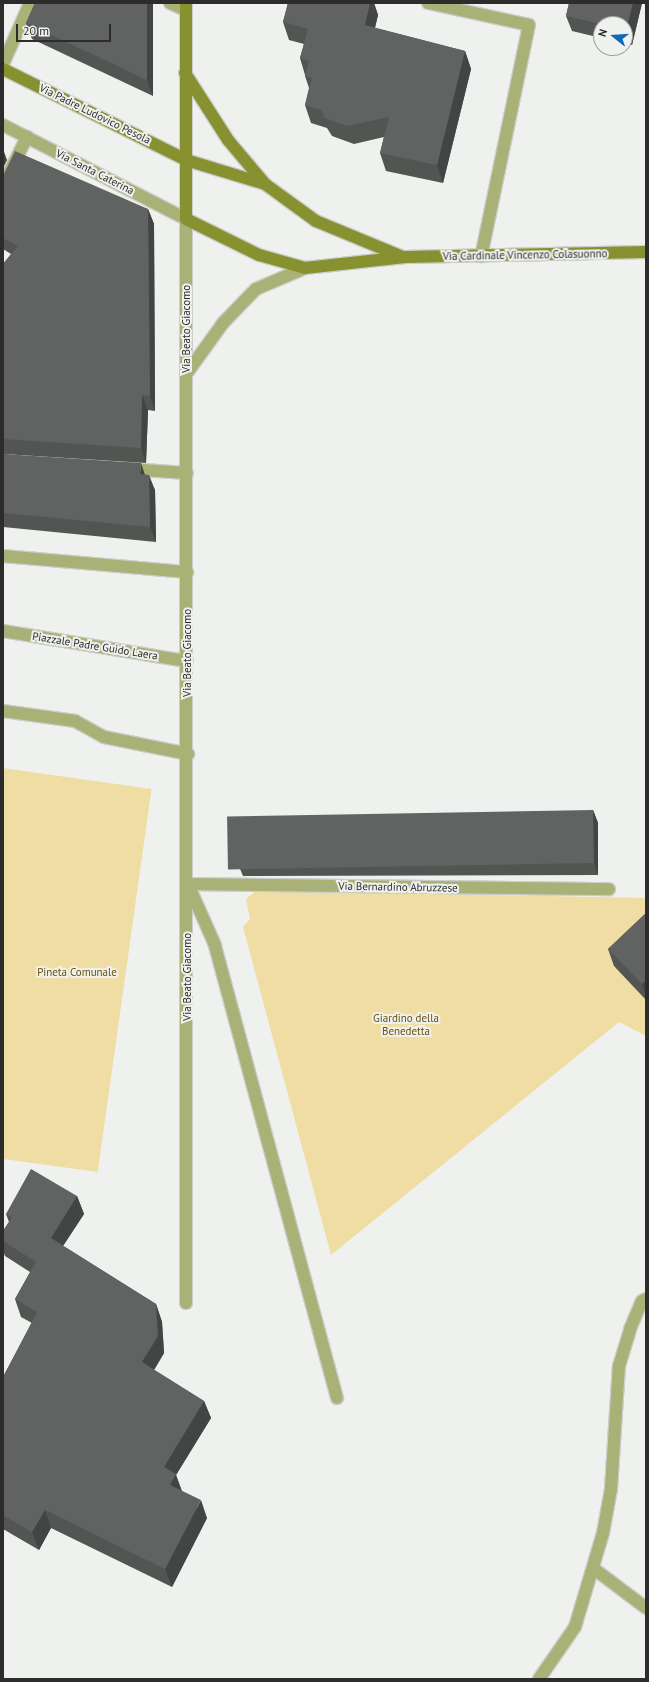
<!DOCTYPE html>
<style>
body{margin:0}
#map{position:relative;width:649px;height:1682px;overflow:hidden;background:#eff1ee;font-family:"PT Sans",sans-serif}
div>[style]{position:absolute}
.green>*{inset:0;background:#f0dda4;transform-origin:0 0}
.roads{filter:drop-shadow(1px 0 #cccecb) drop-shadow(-1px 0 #cccecb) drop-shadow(0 1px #cccecb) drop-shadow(0 -1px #cccecb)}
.lane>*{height:12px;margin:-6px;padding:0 6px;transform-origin:6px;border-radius:6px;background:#a9b177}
.street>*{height:12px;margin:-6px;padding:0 6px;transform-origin:6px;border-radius:6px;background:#a9b177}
.secondary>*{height:12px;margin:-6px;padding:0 6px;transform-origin:6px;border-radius:6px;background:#889130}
.wall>*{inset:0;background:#535553}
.shaded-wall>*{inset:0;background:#434544}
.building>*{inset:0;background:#606361;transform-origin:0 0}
span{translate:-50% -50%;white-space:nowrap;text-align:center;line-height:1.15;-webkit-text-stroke:4px #eff1ee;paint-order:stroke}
.street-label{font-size:11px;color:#2b2c2b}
.park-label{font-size:11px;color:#665208}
.frame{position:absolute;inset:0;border:4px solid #2b2c2b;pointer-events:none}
.north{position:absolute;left:593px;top:16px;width:40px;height:40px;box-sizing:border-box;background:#eff1ee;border:1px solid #a1a2a0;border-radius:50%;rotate:287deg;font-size:11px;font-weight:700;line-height:16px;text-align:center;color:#2b2c2b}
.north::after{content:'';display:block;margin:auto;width:14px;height:18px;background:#116ab7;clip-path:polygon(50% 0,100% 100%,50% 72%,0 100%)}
.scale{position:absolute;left:16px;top:24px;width:95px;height:18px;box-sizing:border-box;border:2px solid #2b2c2b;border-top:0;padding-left:5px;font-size:12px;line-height:14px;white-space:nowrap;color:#2b2c2b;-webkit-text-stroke:3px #eff1ee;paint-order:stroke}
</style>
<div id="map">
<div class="green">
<i style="left:3px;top:768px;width:150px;height:387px;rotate:8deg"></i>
<i style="clip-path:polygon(257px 890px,646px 898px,646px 1036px,619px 1022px,331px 1255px,243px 927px,250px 919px,246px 899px)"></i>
</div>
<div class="roads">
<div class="lane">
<i style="left:428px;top:3px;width:103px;rotate:12.3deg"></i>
<i style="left:529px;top:25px;width:236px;rotate:101.7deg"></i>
<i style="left:3px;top:556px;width:185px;rotate:5deg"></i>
<i style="left:3px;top:631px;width:186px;rotate:9.3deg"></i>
<i style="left:3px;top:711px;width:73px;rotate:7.9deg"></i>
<i style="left:75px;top:721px;width:33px;rotate:29deg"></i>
<i style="left:104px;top:737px;width:86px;rotate:11.4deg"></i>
<i style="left:630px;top:1329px;width:30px;rotate:-67deg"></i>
<i style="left:642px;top:1301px;width:4px;rotate:-27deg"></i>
<i style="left:593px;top:1568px;width:66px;rotate:37deg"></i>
</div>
<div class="street">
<i style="left:170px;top:3px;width:17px;rotate:24deg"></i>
<i style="left:3px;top:64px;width:67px;rotate:-66.1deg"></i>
<i style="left:3px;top:125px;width:206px;rotate:27.2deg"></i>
<i style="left:186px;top:219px;width:1084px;rotate:90deg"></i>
<i style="left:3px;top:185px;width:54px;rotate:-63.4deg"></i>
<i style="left:187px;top:373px;width:62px;rotate:-54.2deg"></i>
<i style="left:223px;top:323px;width:47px;rotate:-45.9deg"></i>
<i style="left:256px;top:289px;width:53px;rotate:-23.2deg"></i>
<i style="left:128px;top:469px;width:59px;rotate:3.9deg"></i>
<i style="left:337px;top:1398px;width:469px;rotate:-105.1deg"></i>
<i style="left:215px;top:945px;width:67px;rotate:-113.9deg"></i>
<i style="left:188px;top:884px;width:421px;rotate:0.7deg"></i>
<i style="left:539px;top:1679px;width:63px;rotate:-55.3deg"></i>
<i style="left:575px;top:1627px;width:98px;rotate:-73.4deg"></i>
<i style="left:603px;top:1533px;width:45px;rotate:-79.7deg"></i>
<i style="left:611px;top:1489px;width:123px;rotate:-86.3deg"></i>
<i style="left:619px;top:1366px;width:39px;rotate:-73deg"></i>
</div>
<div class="secondary">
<i style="left:186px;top:3px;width:216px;rotate:90deg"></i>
<i style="left:186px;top:219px;width:81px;rotate:26.3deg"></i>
<i style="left:259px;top:255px;width:48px;rotate:15.8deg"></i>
<i style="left:305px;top:268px;width:101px;rotate:-6.3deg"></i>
<i style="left:405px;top:257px;width:241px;rotate:-1.2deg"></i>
<i style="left:3px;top:69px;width:204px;rotate:26.4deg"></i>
<i style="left:186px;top:160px;width:83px;rotate:16.9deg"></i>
<i style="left:185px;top:73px;width:80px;rotate:57.3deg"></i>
<i style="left:228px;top:140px;width:57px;rotate:49.9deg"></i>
<i style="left:265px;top:184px;width:63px;rotate:36deg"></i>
<i style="left:316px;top:221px;width:94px;rotate:22.5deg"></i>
</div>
</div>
<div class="wall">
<i style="clip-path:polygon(35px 3px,153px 3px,153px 96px,32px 39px,26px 23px)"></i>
<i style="clip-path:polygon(288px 3px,374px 3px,378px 15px,375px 28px,465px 51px,471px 69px,443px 183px,386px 171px,380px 153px,384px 137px,354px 144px,332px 136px,327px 128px,311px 123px,305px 105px,309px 88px,305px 76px,305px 75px,300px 58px,304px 44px,289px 40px,283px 22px)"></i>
<i style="clip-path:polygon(569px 3px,642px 3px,632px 45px,625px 43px,625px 24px,601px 24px,601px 38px,572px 31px,566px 16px)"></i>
<i style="clip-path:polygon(3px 174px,148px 209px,154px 224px,155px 411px,148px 410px,146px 463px,3px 454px,3px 264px,11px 254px,3px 249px)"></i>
<i style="clip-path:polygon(3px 454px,145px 475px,155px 490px,156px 542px,3px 527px)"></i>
<i style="clip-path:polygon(593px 810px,598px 823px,598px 875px,243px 876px,238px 864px)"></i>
<i style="clip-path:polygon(646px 913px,646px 1000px,614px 966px,608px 949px)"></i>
<i style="clip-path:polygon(77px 1196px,84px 1214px,63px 1246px,156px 1304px,162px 1322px,164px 1353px,154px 1370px,204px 1401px,211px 1418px,176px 1475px,182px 1491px,207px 1518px,172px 1587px,51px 1528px,39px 1550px,3px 1529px,3px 1377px,32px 1323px,21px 1317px,15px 1299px,30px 1272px,5px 1256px,3px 1251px,3px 1231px,9px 1222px,6px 1214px)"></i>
</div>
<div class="shaded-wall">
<i style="clip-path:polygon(147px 3px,153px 3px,153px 96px,147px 80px)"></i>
<i style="clip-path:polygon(370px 3px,374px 3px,378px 15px,371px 43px,365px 25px)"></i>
<i style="clip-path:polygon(633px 3px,642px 3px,632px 45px,626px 30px)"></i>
<i style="clip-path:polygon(465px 51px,471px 69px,443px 183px,437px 165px)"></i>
<i style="clip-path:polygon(3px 149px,7px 160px,3px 168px)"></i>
<i style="clip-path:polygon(148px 209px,154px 224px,155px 411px,150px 396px)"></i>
<i style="clip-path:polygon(142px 395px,148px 410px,146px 463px,141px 448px)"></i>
<i style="clip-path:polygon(141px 463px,146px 478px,140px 474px)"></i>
<i style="clip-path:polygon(149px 475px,155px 490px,156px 542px,150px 527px)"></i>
<i style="clip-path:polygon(593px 810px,598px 823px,598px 875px,594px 863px)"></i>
<i style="clip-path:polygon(646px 981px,646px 995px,642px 984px)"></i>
<i style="clip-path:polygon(77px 1196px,84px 1214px,57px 1255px,51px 1238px)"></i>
<i style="clip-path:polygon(156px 1304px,162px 1322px,164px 1353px,148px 1380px,142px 1362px)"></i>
<i style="clip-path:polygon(204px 1401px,211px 1418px,176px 1475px,182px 1492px,176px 1502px,164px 1467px)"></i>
<i style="clip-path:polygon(201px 1500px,207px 1518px,172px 1587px,165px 1569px)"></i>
<i style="clip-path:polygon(45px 1510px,51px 1528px,39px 1550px,32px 1532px)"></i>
</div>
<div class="building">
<i style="clip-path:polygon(35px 3px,147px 3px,147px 80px,26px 23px)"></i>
<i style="clip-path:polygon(288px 3px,370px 3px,365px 25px,465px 51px,437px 165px,380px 153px,389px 117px,347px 126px,325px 118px,321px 110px,305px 105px,312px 78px,305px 76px,309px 61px,300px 58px,308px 29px,283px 22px)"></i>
<i style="clip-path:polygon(569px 3px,633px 3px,626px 30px,625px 30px,625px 24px,601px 24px,566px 16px)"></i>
<i style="clip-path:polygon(15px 151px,148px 209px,150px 396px,142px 395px,141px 448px,3px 439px,3px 264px,18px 246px,3px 238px,3px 174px,4px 174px)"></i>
<i style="clip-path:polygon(3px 454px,141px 463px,140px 474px,149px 475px,150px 527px,3px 513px)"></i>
<i style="left:593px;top:810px;width:53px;height:366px;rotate:89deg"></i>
<i style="clip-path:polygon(646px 913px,646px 981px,642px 984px,608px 949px)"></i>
<i style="clip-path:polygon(31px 1169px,77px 1196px,51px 1238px,156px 1304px,158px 1336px,142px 1362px,204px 1401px,164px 1467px,176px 1474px,170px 1485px,201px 1500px,165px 1569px,45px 1510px,32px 1532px,3px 1515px,3px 1377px,37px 1312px,15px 1299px,36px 1262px,3px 1241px,3px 1231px,12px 1217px,6px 1214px)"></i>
</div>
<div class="street-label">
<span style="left:95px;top:114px;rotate:26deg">Via Padre Ludovico Pesola</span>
<span style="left:95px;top:172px;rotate:27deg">Via Santa Caterina</span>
<span style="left:525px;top:255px;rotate:-1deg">Via Cardinale Vincenzo Colasuonno</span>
<span style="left:186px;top:329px;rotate:-90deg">Via Beato Giacomo</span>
<span style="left:95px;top:646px;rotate:9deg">Piazzale Padre Guido Laera</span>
<span style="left:187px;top:653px;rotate:-90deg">Via Beato Giacomo</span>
<span style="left:398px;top:887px;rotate:1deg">Via Bernardino Abruzzese</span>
<span style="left:187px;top:977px;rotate:-90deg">Via Beato Giacomo</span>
</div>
<div class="park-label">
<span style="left:77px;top:972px">Pineta Comunale</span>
<span style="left:406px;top:1025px">Giardino della<br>Benedetta</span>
</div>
<div class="frame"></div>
<div class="north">N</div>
<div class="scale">20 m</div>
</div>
